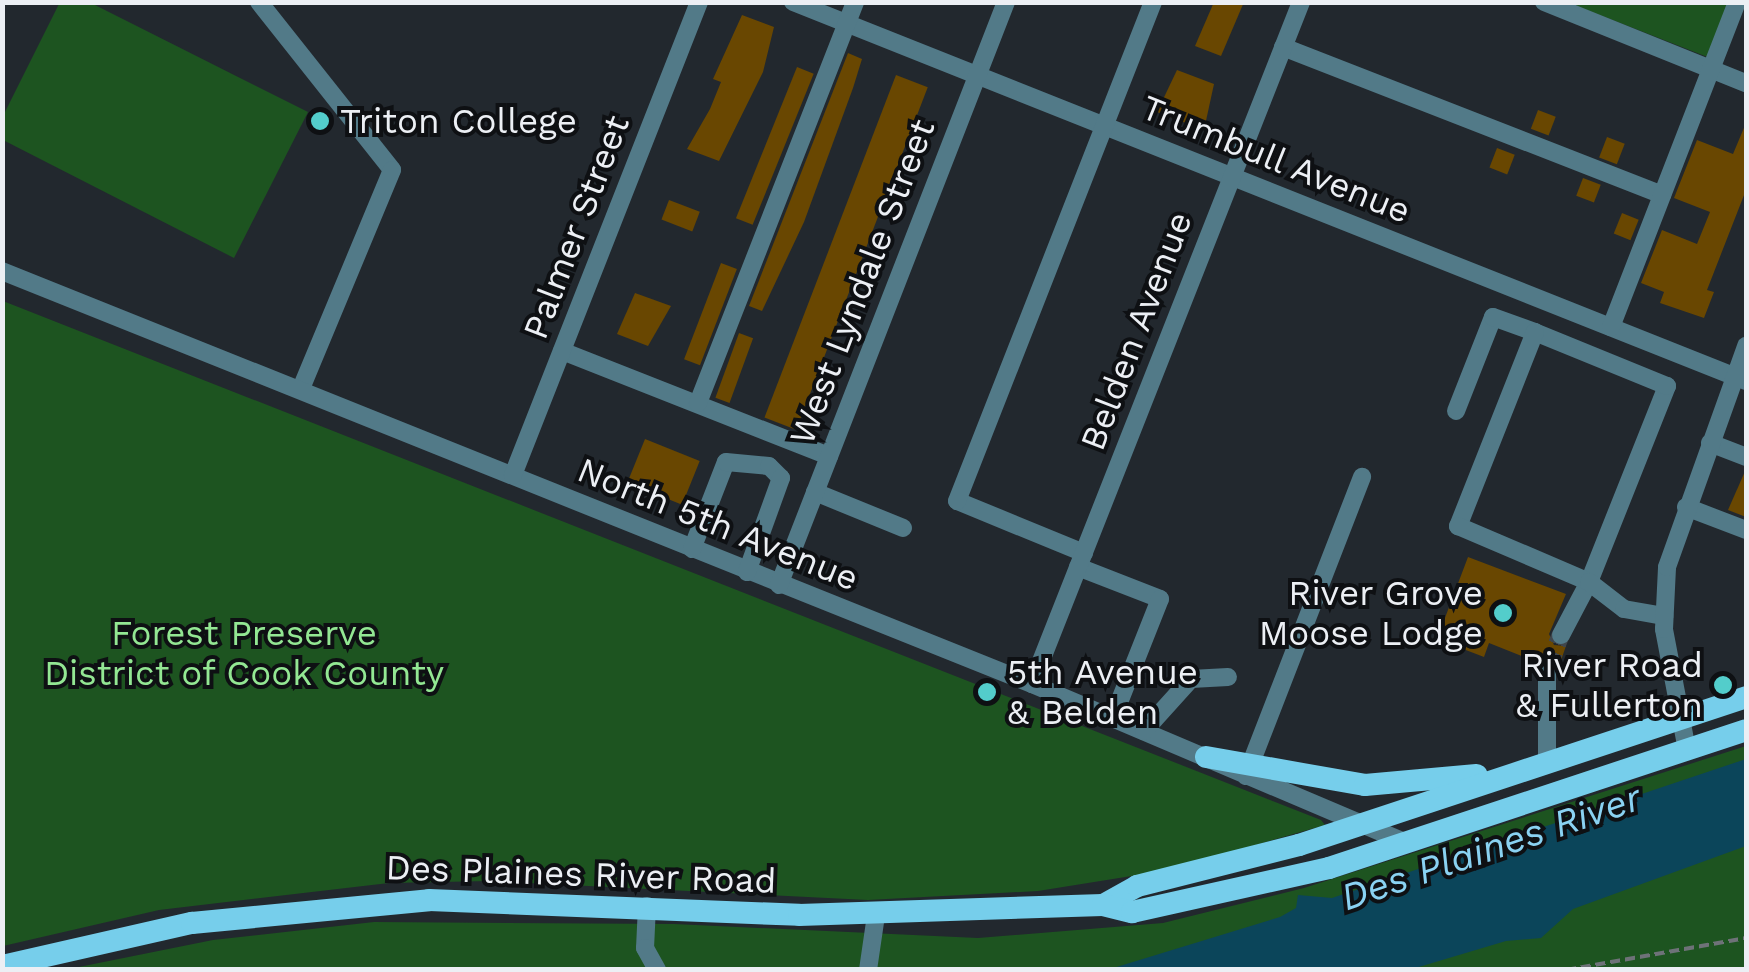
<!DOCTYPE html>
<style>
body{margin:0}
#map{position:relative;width:1749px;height:972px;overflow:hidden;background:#22282e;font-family:"Work Sans",sans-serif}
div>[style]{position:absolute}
.green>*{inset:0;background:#1d5420}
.water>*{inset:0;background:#0b455a}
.building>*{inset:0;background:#694701;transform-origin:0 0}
.minor-tunnel>*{height:18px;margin-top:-9px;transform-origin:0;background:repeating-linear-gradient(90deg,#40464c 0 18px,transparent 0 27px)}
.path>*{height:4px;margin-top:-2px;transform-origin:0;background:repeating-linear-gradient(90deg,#6e7278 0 10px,transparent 0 15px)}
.minor>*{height:18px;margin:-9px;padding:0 9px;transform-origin:9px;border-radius:9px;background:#527a88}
.major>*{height:22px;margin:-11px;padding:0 11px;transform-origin:11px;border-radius:11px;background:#76ceeb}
.dots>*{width:28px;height:28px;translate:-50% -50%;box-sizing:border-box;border:5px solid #0e1013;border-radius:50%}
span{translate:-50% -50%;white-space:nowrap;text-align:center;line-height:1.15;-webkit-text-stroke:8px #0e1013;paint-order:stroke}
.poi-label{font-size:35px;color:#eceff4}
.left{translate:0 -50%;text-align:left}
.right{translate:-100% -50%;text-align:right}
.street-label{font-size:35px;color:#eceff4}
.park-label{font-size:35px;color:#93e793}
.water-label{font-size:38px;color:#8ad2f2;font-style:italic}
.frame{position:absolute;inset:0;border:5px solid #eceff4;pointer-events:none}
</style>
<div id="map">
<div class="green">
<i style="clip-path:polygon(60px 2px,91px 3px,308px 112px,234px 258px,3px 140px,3px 116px)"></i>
<i style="clip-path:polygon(1569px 3px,1732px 3px,1710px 58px)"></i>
<i style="clip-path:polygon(3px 301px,1321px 820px,1325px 825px,1169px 870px,1038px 891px,868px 900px,490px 881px,389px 883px,159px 910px,3px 946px)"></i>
<i style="clip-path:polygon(1746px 746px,1746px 969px,64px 970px,213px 940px,374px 922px,674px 924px,978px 938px,1163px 923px,1304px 888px)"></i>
</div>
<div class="water">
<i style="clip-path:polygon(1746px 759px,1746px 846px,1573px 909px,1541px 938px,1506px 941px,1412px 969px,1110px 969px,1280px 917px,1296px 908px,1298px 895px,1332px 898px)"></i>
</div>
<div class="building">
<i style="clip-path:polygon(1214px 2px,1244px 2px,1221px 56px,1195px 46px)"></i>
<i style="clip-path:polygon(742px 15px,774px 27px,763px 72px,719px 161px,687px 149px,710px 109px,721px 82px,713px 79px)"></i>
<i style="clip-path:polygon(848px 53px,862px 59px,853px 88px,804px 222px,762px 311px,749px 306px)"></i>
<i style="left:797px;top:67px;width:18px;height:163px;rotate:22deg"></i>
<i style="clip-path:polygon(1177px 70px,1214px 84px,1204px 130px,1157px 112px)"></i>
<i style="left:896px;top:75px;width:34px;height:367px;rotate:21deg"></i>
<i style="left:1538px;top:110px;width:19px;height:20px;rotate:21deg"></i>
<i style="clip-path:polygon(1746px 123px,1746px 190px,1707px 290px,1714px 292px,1704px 318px,1660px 303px,1664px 292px,1641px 283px,1662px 230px,1697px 244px,1710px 212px,1674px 198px,1697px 140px,1733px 154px)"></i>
<i style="left:1607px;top:137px;width:19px;height:22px;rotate:21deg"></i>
<i style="left:1497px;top:148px;width:19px;height:21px;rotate:21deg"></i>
<i style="left:1583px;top:178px;width:19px;height:19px;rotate:21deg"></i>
<i style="left:669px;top:200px;width:33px;height:21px;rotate:21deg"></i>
<i style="left:1622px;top:213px;width:18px;height:22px;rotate:22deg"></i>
<i style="left:721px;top:263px;width:17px;height:103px;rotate:21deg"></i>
<i style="clip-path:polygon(635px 293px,671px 306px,648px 346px,617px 334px)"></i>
<i style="left:739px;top:333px;width:15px;height:69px;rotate:20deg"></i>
<i style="left:645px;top:439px;width:59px;height:47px;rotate:22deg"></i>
<i style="clip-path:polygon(1746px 469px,1746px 517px,1728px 510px)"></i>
<i style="clip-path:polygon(1468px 557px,1566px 594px,1549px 634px,1554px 645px,1566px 646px,1559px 666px,1552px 658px,1537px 662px,1489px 643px,1484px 657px,1437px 639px)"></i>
</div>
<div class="minor-tunnel">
<i style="left:1547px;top:669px;width:37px;rotate:-68deg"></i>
</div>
<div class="path">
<i style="left:1566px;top:970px;width:183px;rotate:-10.1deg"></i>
</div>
<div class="minor">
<i style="left:259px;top:2px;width:214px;rotate:51.6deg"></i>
<i style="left:392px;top:170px;width:237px;rotate:112.6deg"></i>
<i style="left:793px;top:2px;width:1026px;rotate:21.69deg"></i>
<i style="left:1544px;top:2px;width:218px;rotate:21.9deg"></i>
<i style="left:1283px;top:47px;width:407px;rotate:21.3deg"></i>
<i style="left:2px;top:271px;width:1110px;rotate:21.85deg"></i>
<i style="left:1032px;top:684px;width:406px;rotate:23deg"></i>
<i style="left:1611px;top:327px;width:349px;rotate:-68.8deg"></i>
<i style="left:562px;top:351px;width:287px;rotate:21.5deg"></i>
<i style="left:698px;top:403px;width:431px;rotate:-68.6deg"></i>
<i style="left:1456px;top:411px;width:101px;rotate:-68.5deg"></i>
<i style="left:1493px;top:317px;width:45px;rotate:19.7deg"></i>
<i style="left:1710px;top:443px;width:39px;rotate:21deg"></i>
<i style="left:513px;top:475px;width:508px;rotate:-68.53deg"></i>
<i style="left:815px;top:492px;width:95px;rotate:22.2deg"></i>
<i style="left:1686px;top:507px;width:64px;rotate:21deg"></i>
<i style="left:692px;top:549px;width:93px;rotate:-68.7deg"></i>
<i style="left:726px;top:462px;width:43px;rotate:5.3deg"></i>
<i style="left:769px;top:466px;width:17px;rotate:45deg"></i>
<i style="left:781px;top:478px;width:100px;rotate:109.9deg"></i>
<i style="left:1084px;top:553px;width:137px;rotate:-157.7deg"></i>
<i style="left:957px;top:501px;width:536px;rotate:-68.56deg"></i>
<i style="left:1078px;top:567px;width:88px;rotate:21.3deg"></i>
<i style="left:1160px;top:599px;width:128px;rotate:111.6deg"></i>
<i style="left:779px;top:585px;width:626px;rotate:-68.73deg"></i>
<i style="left:1561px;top:635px;width:60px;rotate:-62.2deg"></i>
<i style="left:1589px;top:582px;width:211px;rotate:-68.3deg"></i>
<i style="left:1667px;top:386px;width:143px;rotate:-157.8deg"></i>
<i style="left:1535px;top:332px;width:209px;rotate:111.6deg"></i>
<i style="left:1458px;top:526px;width:142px;rotate:23.1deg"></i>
<i style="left:1589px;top:582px;width:44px;rotate:37.6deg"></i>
<i style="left:1624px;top:609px;width:41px;rotate:9.9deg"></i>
<i style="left:1032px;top:684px;width:733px;rotate:-68.47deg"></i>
<i style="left:1144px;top:731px;width:70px;rotate:-47.9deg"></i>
<i style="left:1191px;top:679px;width:37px;rotate:-3deg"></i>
<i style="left:1687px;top:750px;width:123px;rotate:-100.8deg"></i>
<i style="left:1664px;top:629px;width:62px;rotate:-87.2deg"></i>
<i style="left:1667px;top:567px;width:235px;rotate:-70.3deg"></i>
<i style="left:1547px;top:759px;width:90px;rotate:-90deg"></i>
<i style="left:1246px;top:776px;width:321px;rotate:-68.8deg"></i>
<i style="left:647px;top:906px;width:42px;rotate:92.7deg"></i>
<i style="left:645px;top:948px;width:25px;rotate:61deg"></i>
<i style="left:868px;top:970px;width:56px;rotate:-81.7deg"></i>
</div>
<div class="major">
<i style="left:1206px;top:757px;width:161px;rotate:10deg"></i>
<i style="left:1365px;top:785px;width:112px;rotate:-5.1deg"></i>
<i style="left:1103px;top:905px;width:39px;rotate:-29deg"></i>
<i style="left:1137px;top:886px;width:167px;rotate:-14.2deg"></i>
<i style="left:1299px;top:845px;width:471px;rotate:-18.3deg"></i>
<i style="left:2px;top:966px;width:195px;rotate:-12.8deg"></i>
<i style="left:192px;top:923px;width:238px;rotate:-5.5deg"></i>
<i style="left:429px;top:900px;width:370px;rotate:2.3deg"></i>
<i style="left:799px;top:915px;width:304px;rotate:-1.9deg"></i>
<i style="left:1103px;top:905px;width:30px;rotate:14deg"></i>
<i style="left:1132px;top:912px;width:202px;rotate:-12.6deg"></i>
<i style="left:1329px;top:868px;width:439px;rotate:-18.3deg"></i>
</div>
<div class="dots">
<i style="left:320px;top:121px;background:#53cdcb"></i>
<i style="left:1503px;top:613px;background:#53cdcb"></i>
<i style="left:1723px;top:685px;background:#53cdcb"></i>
<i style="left:987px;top:692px;background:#53cdcb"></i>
</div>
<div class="poi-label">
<span class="left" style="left:340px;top:121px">Triton College</span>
<span class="right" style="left:1483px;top:613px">River Grove<br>Moose Lodge</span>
<span class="right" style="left:1703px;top:685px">River Road<br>&amp; Fullerton</span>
<span class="left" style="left:1007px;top:692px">5th Avenue<br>&amp; Belden</span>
</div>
<div class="street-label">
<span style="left:1276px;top:159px;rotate:22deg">Trumbull Avenue</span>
<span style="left:576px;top:227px;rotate:-69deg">Palmer Street</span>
<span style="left:862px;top:282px;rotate:-69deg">West Lyndale Street</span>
<span style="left:1136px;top:331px;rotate:-69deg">Belden Avenue</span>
<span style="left:718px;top:524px;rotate:22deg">North 5th Avenue</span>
<span style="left:581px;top:874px;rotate:2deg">Des Plaines River Road</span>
</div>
<div class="park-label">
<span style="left:244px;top:653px">Forest Preserve<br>District of Cook County</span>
</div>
<div class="water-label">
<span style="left:1491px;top:848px;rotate:-19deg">Des Plaines River</span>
</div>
<div class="frame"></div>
</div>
